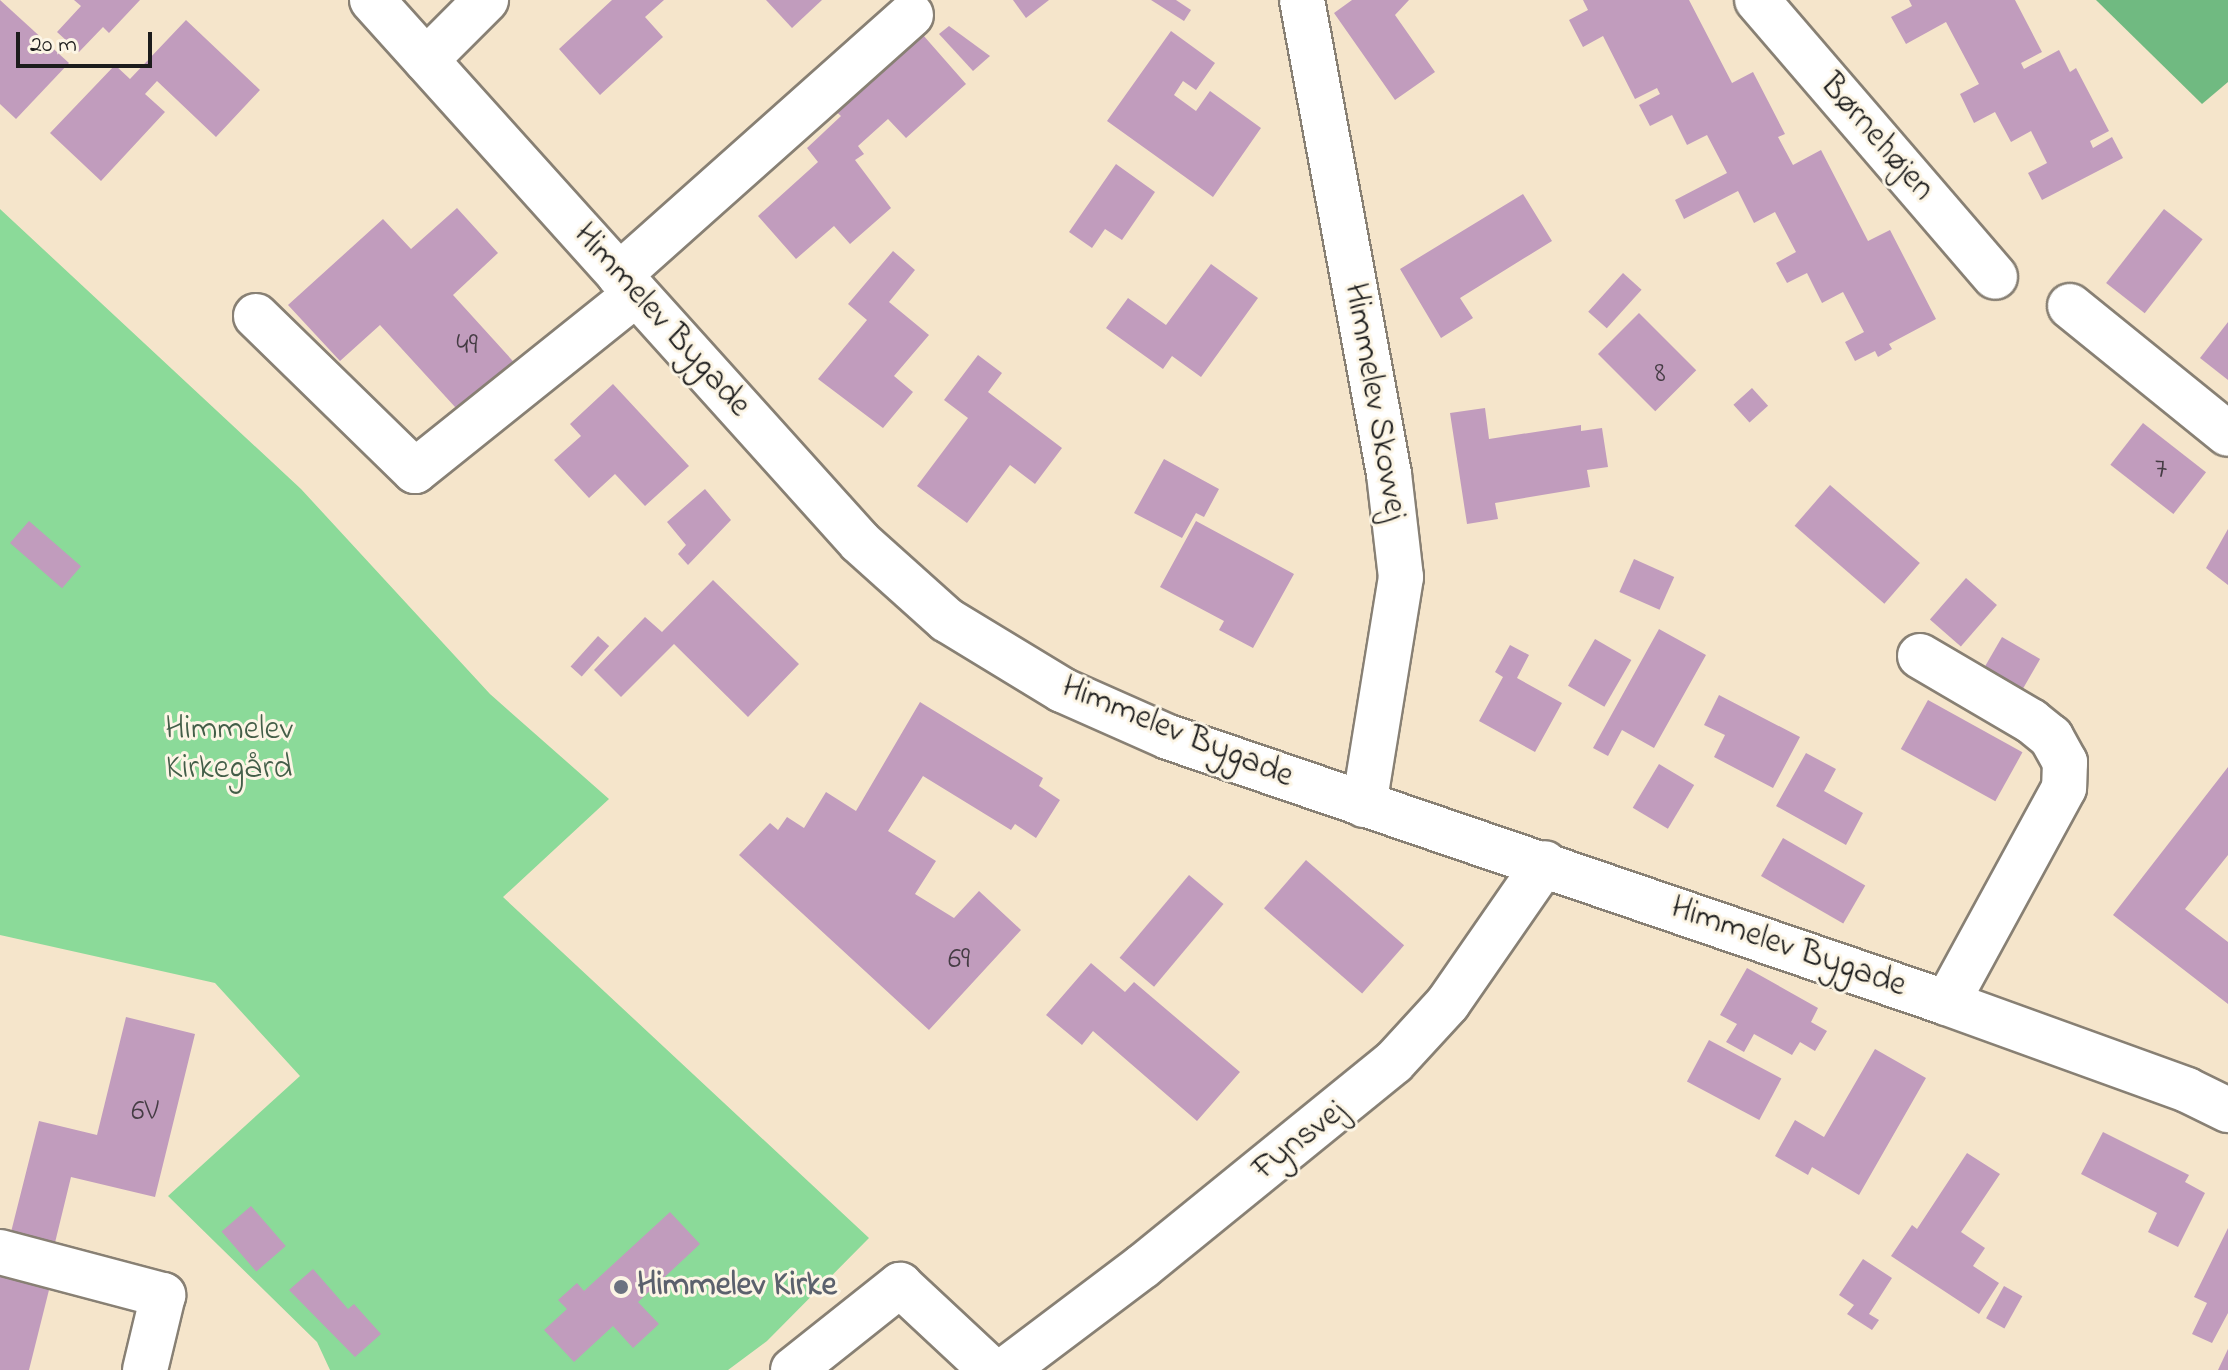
<!DOCTYPE html>
<meta charset="utf-8">
<style>
body{margin:0}
#map{position:relative;width:2228px;height:1370px;overflow:hidden;background:#f5e5cb;font-family:"Indie Flower",sans-serif}
div>[style]{position:absolute}
.green>*{inset:0;background:#8bda99}
.forest>*{inset:0;background:#70ba81}
.building>*{inset:0;background:#c19cbd;transform-origin:0 0}
.roads{filter:drop-shadow(2px 0 #888074) drop-shadow(-2px 0 #888074) drop-shadow(0 2px #888074) drop-shadow(0 -2px #888074)}
.minor>*{height:44px;margin:-22px;padding:0 22px;transform-origin:22px;border-radius:22px;background:#fff}
.dots>*{width:22px;height:22px;translate:-50% -50%;box-sizing:border-box;border:4px solid #fcf5e5;border-radius:50%}
span{translate:-50% -50%;white-space:nowrap;text-align:center;line-height:1.15;-webkit-text-stroke:6px #fcf5e5;paint-order:stroke}
.number-label{font-size:30px;color:#453c44}
.number-label span{-webkit-text-stroke-width:0}
.street-label{font-size:34px;color:#1c1c1c}
.park-label{font-size:34px;color:#435e48}
.worship-label{font-size:34px;color:#5b616d;font-weight:700}
.left{translate:0 -50%;text-align:left}
.scale{position:absolute;left:16px;top:32px;width:136px;height:36px;box-sizing:border-box;border:4px solid #1c1c1c;border-top:0;padding-left:10px;font-size:24px;line-height:28px;white-space:nowrap;color:#1c1c1c;-webkit-text-stroke:6px #fcf5e5;paint-order:stroke}
</style>
<div id="map">
<div class="green">
<i style="clip-path:polygon(0 209px,301px 489px,490px 694px,609px 799px,503px 897px,869px 1238px,767px 1341px,728px 1370px,330px 1370px,317px 1342px,168px 1196px,300px 1076px,215px 983px,0 935px)"></i>
</div>
<div class="forest">
<i style="clip-path:polygon(2096px 0,2228px 0,2228px 82px,2202px 104px)"></i>
</div>
<div class="building">
<i style="clip-path:polygon(0 0,69px 63px,16px 119px,0 104px)"></i>
<i style="clip-path:polygon(74px 0,140px 0,109px 33px,103px 27px,79px 52px,57px 32px,81px 6px)"></i>
<i style="clip-path:polygon(612px 0,664px 0,645px 17px,663px 37px,600px 95px,559px 49px)"></i>
<i style="clip-path:polygon(766px 0,822px 0,792px 28px)"></i>
<i style="clip-path:polygon(1013px 0,1049px 0,1026px 18px)"></i>
<i style="clip-path:polygon(1151px 0,1176px 0,1191px 10px,1184px 21px)"></i>
<i style="clip-path:polygon(1352px 0,1409px 0,1395px 15px,1435px 72px,1395px 100px,1334px 13px)"></i>
<i style="clip-path:polygon(1583px 0,1689px 0,1732px 83px,1753px 72px,1785px 134px,1778px 137px,1793px 165px,1821px 150px,1868px 241px,1890px 230px,1936px 319px,1889px 344px,1892px 349px,1878px 357px,1875px 351px,1855px 361px,1845px 342px,1864px 332px,1843px 292px,1822px 303px,1807px 273px,1787px 283px,1776px 263px,1796px 252px,1775px 212px,1754px 223px,1738px 191px,1684px 219px,1675px 200px,1727px 173px,1707px 135px,1687px 145px,1672px 115px,1650px 126px,1639px 105px,1660px 94px,1657px 88px,1635px 99px,1603px 36px,1583px 47px,1569px 20px,1588px 10px)"></i>
<i style="clip-path:polygon(1909px 0,2015px 0,2042px 52px,2021px 63px,2024px 69px,2059px 50px,2070px 72px,2076px 68px,2109px 131px,2090px 141px,2093px 148px,2112px 137px,2123px 158px,2042px 200px,2028px 173px,2047px 163px,2031px 131px,2011px 142px,1995px 112px,1974px 123px,1960px 94px,1979px 84px,1946px 22px,1906px 44px,1891px 17px,1912px 6px)"></i>
<i style="clip-path:polygon(186px 20px,260px 90px,216px 137px,157px 81px,145px 94px,165px 112px,101px 181px,50px 133px,115px 65px,130px 79px)"></i>
<i style="clip-path:polygon(949px 26px,990px 56px,973px 71px,939px 34px)"></i>
<i style="clip-path:polygon(1171px 31px,1215px 63px,1196px 90px,1183px 81px,1174px 95px,1196px 111px,1210px 91px,1261px 128px,1213px 197px,1107px 121px)"></i>
<i style="clip-path:polygon(923px 35px,966px 84px,906px 138px,888px 119px,858px 146px,864px 154px,855px 160px,891px 208px,850px 244px,834px 226px,796px 259px,758px 216px,818px 162px,807px 148px,841px 116px,822px 99px,849px 75px,861px 89px)"></i>
<i style="clip-path:polygon(1116px 164px,1155px 192px,1122px 240px,1105px 229px,1092px 248px,1069px 232px)"></i>
<i style="clip-path:polygon(1523px 194px,1552px 241px,1460px 298px,1473px 318px,1441px 338px,1400px 269px)"></i>
<i style="clip-path:polygon(457px 208px,498px 253px,453px 295px,521px 370px,466px 419px,380px 325px,340px 361px,288px 305px,383px 219px,411px 249px)"></i>
<i style="left:2164px;top:209px;width:49px;height:94px;rotate:38deg"></i>
<i style="clip-path:polygon(893px 251px,915px 270px,889px 302px,929px 335px,894px 376px,913px 392px,883px 428px,818px 379px,867px 320px,848px 304px)"></i>
<i style="clip-path:polygon(1211px 264px,1258px 298px,1201px 377px,1172px 356px,1163px 369px,1106px 328px,1128px 298px,1166px 325px)"></i>
<i style="left:1623px;top:273px;width:25px;height:52px;rotate:42deg"></i>
<i style="left:1639px;top:313px;width:81px;height:58px;rotate:45deg"></i>
<i style="clip-path:polygon(2228px 322px,2228px 380px,2200px 358px)"></i>
<i style="clip-path:polygon(978px 355px,1002px 373px,988px 392px,1062px 448px,1035px 484px,1010px 465px,967px 523px,917px 486px,968px 418px,944px 400px)"></i>
<i style="clip-path:polygon(613px 384px,689px 466px,645px 506px,615px 474px,589px 498px,554px 460px,581px 436px,570px 424px)"></i>
<i style="left:1752px;top:388px;width:24px;height:25px;rotate:48deg"></i>
<i style="clip-path:polygon(1485px 408px,1489px 439px,1581px 425px,1581px 431px,1602px 428px,1608px 467px,1587px 470px,1590px 487px,1495px 503px,1498px 519px,1467px 524px,1450px 413px)"></i>
<i style="left:2143px;top:423px;width:80px;height:53px;rotate:38deg"></i>
<i style="clip-path:polygon(1164px 459px,1219px 489px,1204px 517px,1196px 513px,1182px 538px,1134px 513px)"></i>
<i style="left:1830px;top:485px;width:119px;height:54px;rotate:41deg"></i>
<i style="clip-path:polygon(705px 489px,731px 520px,688px 565px,678px 554px,686px 545px,667px 522px)"></i>
<i style="left:29px;top:521px;width:69px;height:29px;rotate:41deg"></i>
<i style="clip-path:polygon(1196px 521px,1294px 574px,1253px 648px,1219px 630px,1224px 621px,1160px 587px)"></i>
<i style="clip-path:polygon(2228px 529px,2228px 585px,2206px 568px)"></i>
<i style="left:1634px;top:559px;width:44px;height:36px;rotate:24deg"></i>
<i style="left:1966px;top:578px;width:41px;height:55px;rotate:41deg"></i>
<i style="clip-path:polygon(713px 580px,799px 664px,748px 717px,674px 644px,621px 697px,594px 670px,645px 617px,662px 632px)"></i>
<i style="clip-path:polygon(1659px 629px,1706px 655px,1654px 748px,1622px 730px,1608px 756px,1593px 748px)"></i>
<i style="left:598px;top:636px;width:15px;height:41px;rotate:42deg"></i>
<i style="left:2002px;top:637px;width:44px;height:50px;rotate:30deg"></i>
<i style="left:1595px;top:639px;width:42px;height:54px;rotate:30deg"></i>
<i style="clip-path:polygon(1510px 645px,1529px 655px,1517px 678px,1562px 703px,1535px 752px,1479px 721px,1503px 677px,1495px 672px)"></i>
<i style="clip-path:polygon(1719px 695px,1800px 737px,1773px 788px,1714px 757px,1725px 735px,1704px 725px)"></i>
<i style="left:1928px;top:700px;width:108px;height:56px;rotate:29deg"></i>
<i style="clip-path:polygon(920px 702px,1043px 778px,1039px 786px,1060px 800px,1036px 838px,1015px 824px,1011px 830px,923px 776px,888px 831px,936px 861px,915px 894px,954px 918px,979px 891px,1021px 930px,929px 1030px,739px 855px,770px 823px,778px 830px,787px 817px,804px 828px,826px 792px,856px 811px)"></i>
<i style="clip-path:polygon(1806px 753px,1836px 769px,1824px 791px,1863px 813px,1846px 845px,1776px 806px)"></i>
<i style="left:1659px;top:764px;width:41px;height:51px;rotate:31deg"></i>
<i style="clip-path:polygon(2228px 767px,2228px 855px,2185px 909px,2228px 942px,2228px 1004px,2113px 915px)"></i>
<i style="left:1783px;top:838px;width:95px;height:44px;rotate:30deg"></i>
<i style="left:1306px;top:860px;width:130px;height:64px;rotate:41deg"></i>
<i style="left:1189px;top:875px;width:45px;height:108px;rotate:40deg"></i>
<i style="clip-path:polygon(1091px 963px,1125px 992px,1134px 982px,1240px 1072px,1197px 1121px,1093px 1031px,1082px 1045px,1046px 1015px)"></i>
<i style="clip-path:polygon(1747px 968px,1818px 1008px,1811px 1022px,1827px 1031px,1815px 1051px,1800px 1042px,1792px 1055px,1754px 1034px,1744px 1052px,1726px 1042px,1737px 1024px,1720px 1015px)"></i>
<i style="clip-path:polygon(126px 1017px,195px 1034px,155px 1197px,71px 1177px,52px 1255px,8px 1244px,39px 1121px,97px 1135px)"></i>
<i style="left:1709px;top:1040px;width:82px;height:47px;rotate:28deg"></i>
<i style="clip-path:polygon(1875px 1049px,1926px 1078px,1859px 1195px,1812px 1167px,1808px 1175px,1775px 1156px,1795px 1120px,1824px 1137px)"></i>
<i style="clip-path:polygon(2103px 1132px,2189px 1175px,2185px 1182px,2205px 1193px,2178px 1247px,2148px 1232px,2157px 1213px,2081px 1174px)"></i>
<i style="clip-path:polygon(1967px 1153px,2000px 1174px,1961px 1232px,1985px 1248px,1973px 1266px,1999px 1283px,1979px 1314px,1891px 1256px,1912px 1225px,1917px 1229px)"></i>
<i style="left:251px;top:1206px;width:53px;height:39px;rotate:49deg"></i>
<i style="clip-path:polygon(670px 1212px,700px 1244px,638px 1302px,659px 1324px,633px 1348px,613px 1326px,574px 1362px,544px 1330px,567px 1309px,558px 1300px,577px 1283px,584px 1291px)"></i>
<i style="clip-path:polygon(2228px 1228px,2228px 1313px,2212px 1343px,2192px 1334px,2207px 1303px,2194px 1297px)"></i>
<i style="clip-path:polygon(1863px 1259px,1892px 1278px,1869px 1314px,1879px 1320px,1872px 1330px,1847px 1314px,1854px 1305px,1839px 1295px)"></i>
<i style="clip-path:polygon(313px 1269px,348px 1309px,354px 1304px,381px 1334px,355px 1357px,289px 1290px)"></i>
<i style="clip-path:polygon(0 1274px,50px 1286px,29px 1370px,0 1370px)"></i>
<i style="left:2004px;top:1286px;width:21px;height:37px;rotate:29deg"></i>
<i style="clip-path:polygon(2228px 1349px,2228px 1370px,2218px 1370px)"></i>
</div>
<div class="roads">
<div class="minor">
<i style="left:372px;top:0;width:729px;rotate:48deg"></i>
<i style="left:860px;top:542px;width:117px;rotate:41.9deg"></i>
<i style="left:947px;top:620px;width:135px;rotate:31.3deg"></i>
<i style="left:1062px;top:690px;width:116px;rotate:23.9deg"></i>
<i style="left:1168px;top:737px;width:823px;rotate:18.85deg"></i>
<i style="left:1947px;top:1003px;width:255px;rotate:19.9deg"></i>
<i style="left:2187px;top:1090px;width:46px;rotate:26deg"></i>
<i style="left:1302px;top:0;width:482px;rotate:79.6deg"></i>
<i style="left:1389px;top:474px;width:104px;rotate:83.4deg"></i>
<i style="left:1401px;top:577px;width:231px;rotate:99.2deg"></i>
<i style="left:1757px;top:0;width:365px;rotate:49.3deg"></i>
<i style="left:426px;top:60px;width:85px;rotate:-45deg"></i>
<i style="left:619px;top:275px;width:391px;rotate:-41.7deg"></i>
<i style="left:2070px;top:306px;width:203px;rotate:39deg"></i>
<i style="left:256px;top:316px;width:222px;rotate:44.3deg"></i>
<i style="left:415px;top:471px;width:283px;rotate:-38.7deg"></i>
<i style="left:1920px;top:656px;width:129px;rotate:30.4deg"></i>
<i style="left:2031px;top:721px;width:26px;rotate:39deg"></i>
<i style="left:2051px;top:737px;width:29px;rotate:61deg"></i>
<i style="left:2065px;top:762px;width:26px;rotate:92deg"></i>
<i style="left:2064px;top:788px;width:245px;rotate:118.6deg"></i>
<i style="left:0;top:1252px;width:169px;rotate:14.8deg"></i>
<i style="left:163px;top:1295px;width:77px;rotate:103.5deg"></i>
<i style="left:793px;top:1370px;width:137px;rotate:-38.5deg"></i>
<i style="left:900px;top:1285px;width:125px;rotate:43deg"></i>
<i style="left:1005px;top:1370px;width:173px;rotate:-37deg"></i>
<i style="left:1143px;top:1266px;width:323px;rotate:-39.1deg"></i>
<i style="left:1394px;top:1062px;width:80px;rotate:-47.5deg"></i>
<i style="left:1448px;top:1003px;width:170px;rotate:-55.3deg"></i>
</div>
</div>
<div class="dots">
<i style="left:621px;top:1287px;background:#6b7280"></i>
</div>
<div class="number-label">
<span style="left:467px;top:346px">49</span>
<span style="left:1660px;top:374px">8</span>
<span style="left:2161px;top:470px">7</span>
<span style="left:959px;top:960px">69</span>
<span style="left:145px;top:1112px">6V</span>
</div>
<div class="street-label">
<span style="left:1876px;top:138px;rotate:49deg">Børnehøjen</span>
<span style="left:661px;top:321px;rotate:48deg">Himmelev Bygade</span>
<span style="left:1374px;top:402px;rotate:80deg">Himmelev Skovvej</span>
<span style="left:1177px;top:733px;rotate:22deg">Himmelev Bygade</span>
<span style="left:1788px;top:948px;rotate:19deg">Himmelev Bygade</span>
<span style="left:1300px;top:1141px;rotate:-38deg">Fynsvej</span>
</div>
<div class="park-label">
<span style="left:229px;top:750px">Himmelev<br>Kirkegård</span>
</div>
<div class="worship-label">
<span class="left" style="left:637px;top:1287px">Himmelev Kirke</span>
</div>
<div class="scale">20 m</div>
</div>
